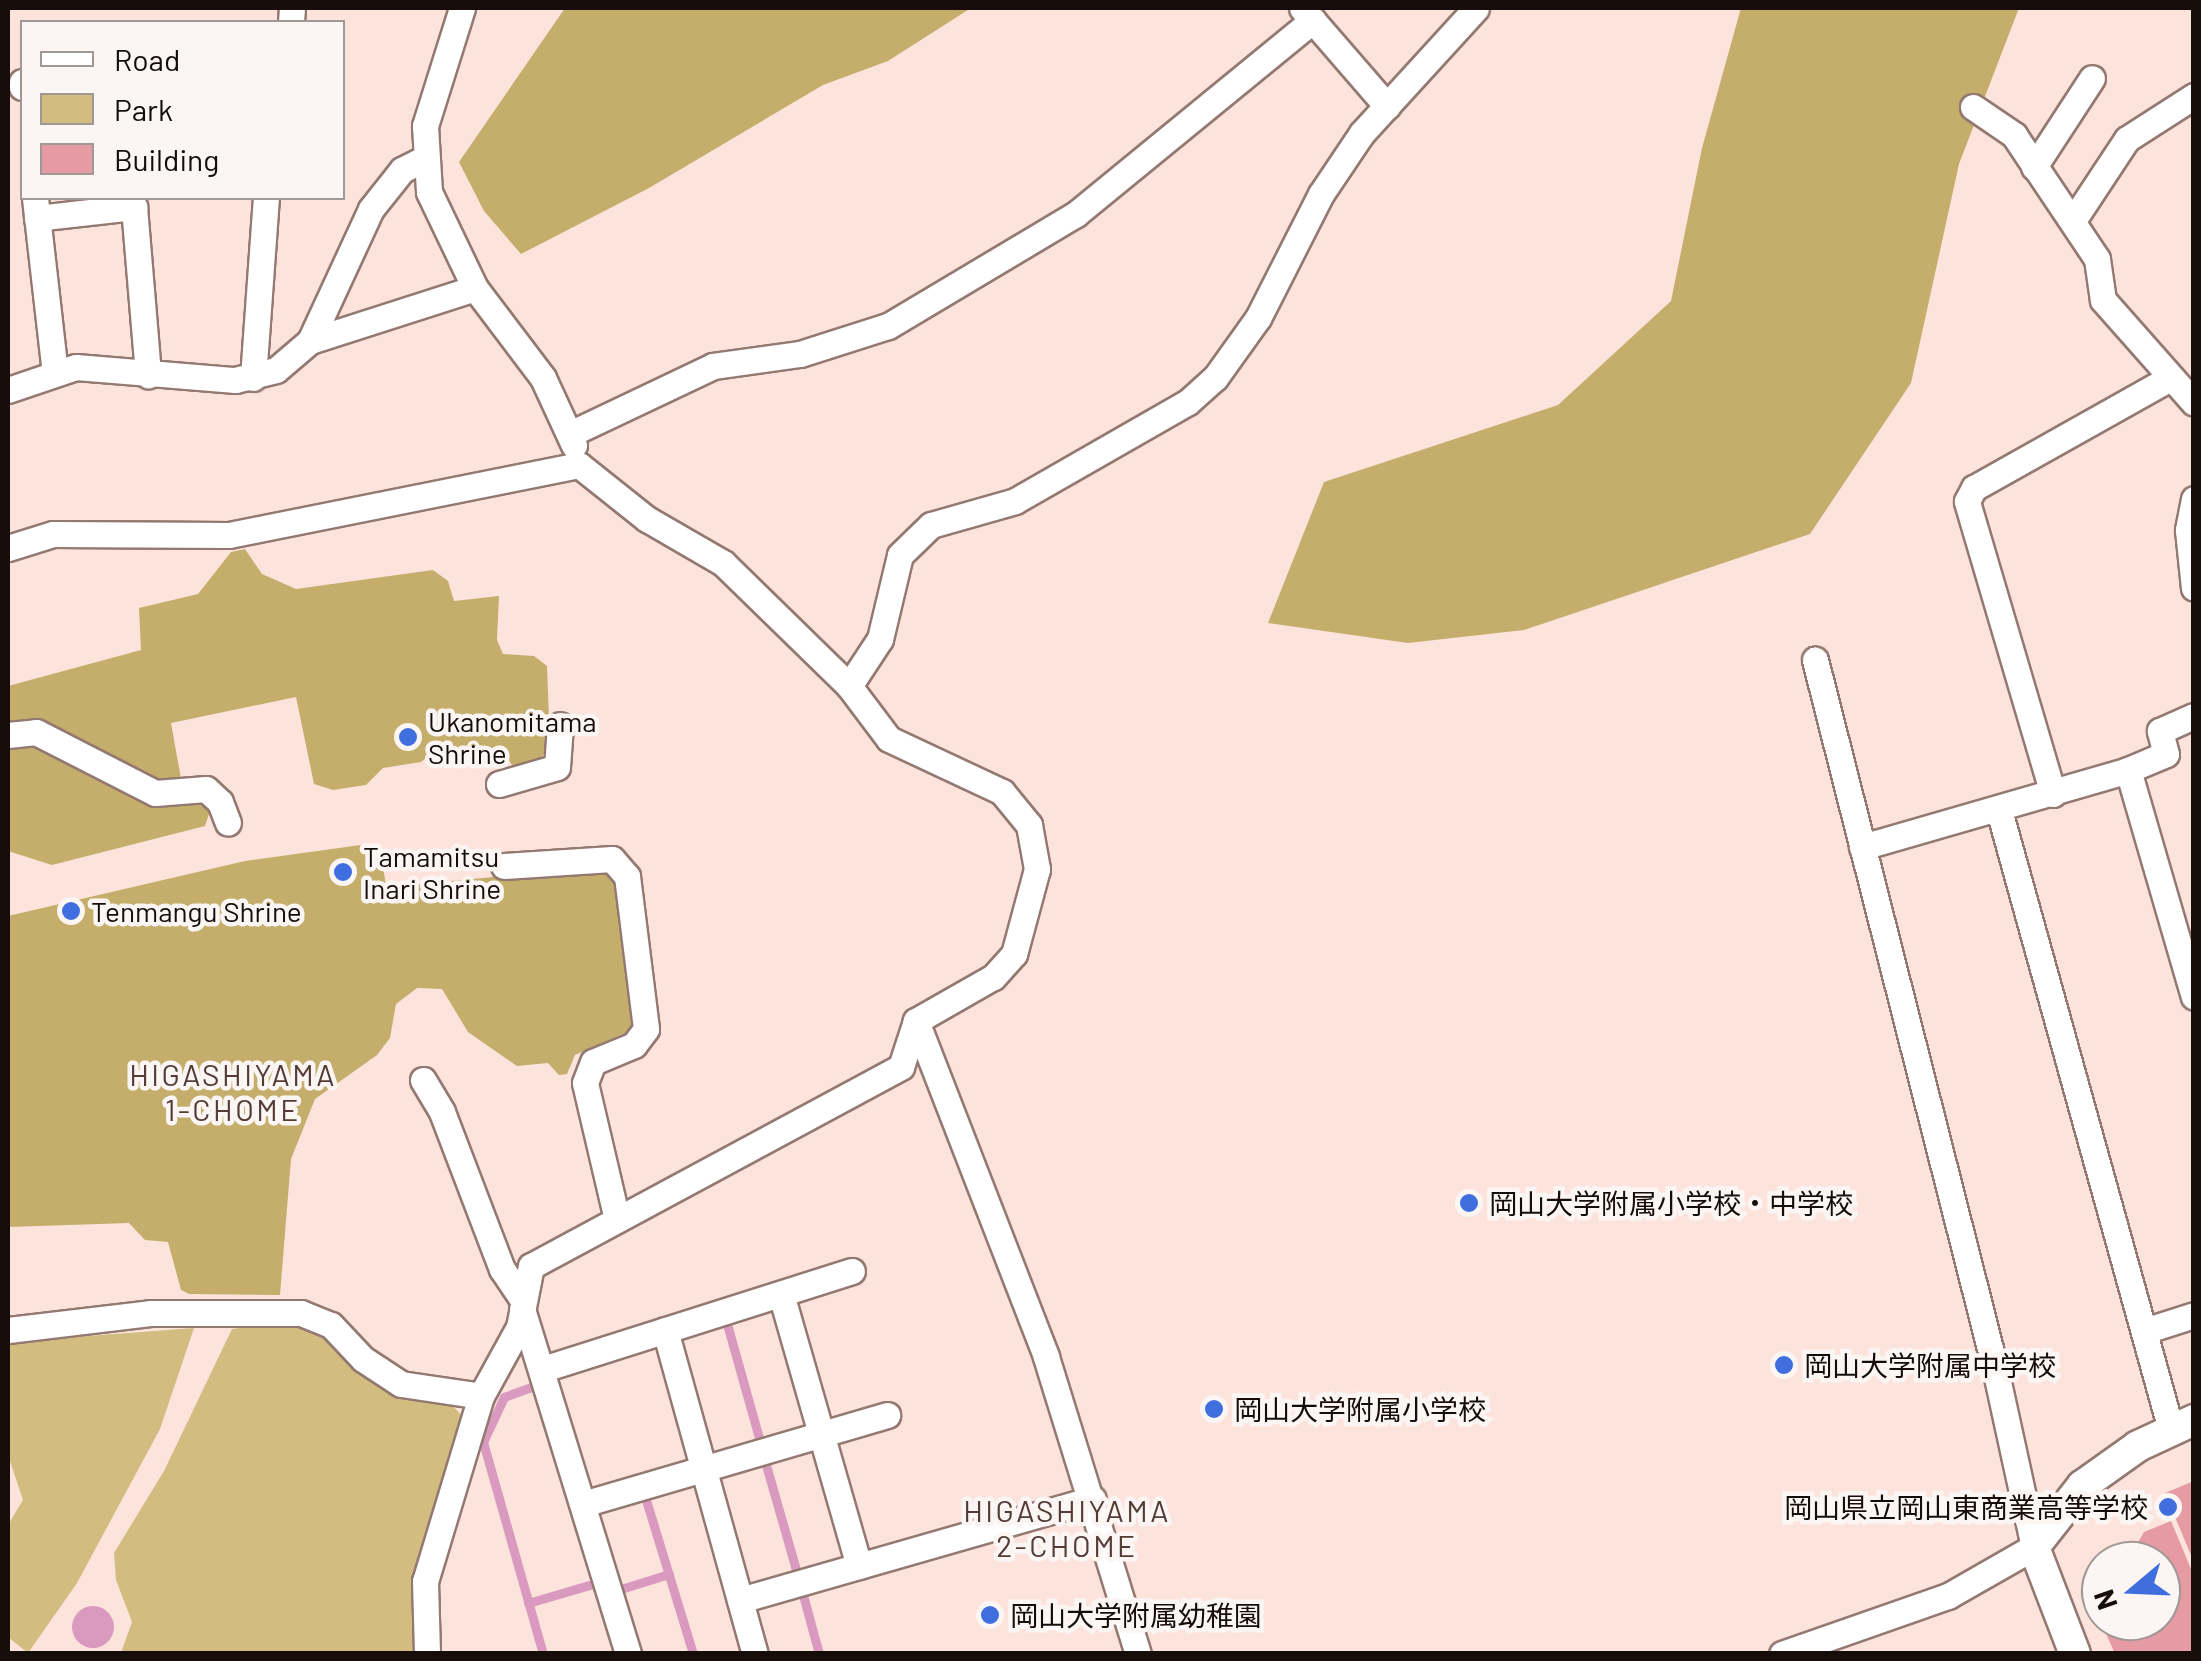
<!DOCTYPE html>
<meta charset="utf-8">
<style>
body{margin:0}
#map{position:relative;width:2201px;height:1661px;overflow:hidden;background:#fce4dc;font-family:Barlow,"Noto Sans JP",sans-serif}
div>[style]{position:absolute}
.green>*{inset:0;background:#d2bc80}
.forest>*{inset:0;background:#c5ae6b}
.water>*{inset:0;background:#da99be}
.round{border-radius:50%}
.stream>*{height:9px;margin:-4.5px;padding:0 4.5px;transform-origin:4.5px;border-radius:4.5px;background:#da99be}
.building>*{inset:0;background:#e59aa4}
.roads{filter:drop-shadow(2px 0 #937971) drop-shadow(-2px 0 #937971) drop-shadow(0 2px #937971) drop-shadow(0 -2px #937971)}
.minor>*{height:25px;margin:-12.5px;padding:0 12.5px;transform-origin:12.5px;border-radius:12.5px;background:#fff}
.tertiary>*{height:30px;margin:-15px;padding:0 15px;transform-origin:15px;border-radius:15px;background:#fff}
.dots>*{width:28px;height:28px;translate:-50% -50%;box-sizing:border-box;border:5px solid #fbf5f3;border-radius:50%}
span{translate:-50% -50%;white-space:nowrap;text-align:center;line-height:1.15;-webkit-text-stroke:9px #fbf5f3;paint-order:stroke}
.poi-label{font-size:28px;color:#160c09}
.left{translate:0 -50%;text-align:left}
.right{translate:-100% -50%;text-align:right}
.neighbourhood-label{font-size:30px;color:#533c35;letter-spacing:2.5px}
.frame{position:absolute;inset:0;border:10px solid #160c09;pointer-events:none}
.legend{position:absolute;left:20px;top:20px;width:325px;height:180px;box-sizing:border-box;background:#fbf5f3;border:2px solid #9f9895;margin:0;padding:12px 18px;list-style:none;font-size:30px;color:#160c09}
.legend li{display:flex;align-items:center;gap:20px;height:50px}
.legend b{width:50px;border:2px solid #9f9895}
.north{position:absolute;left:2081px;top:1541px;width:100px;height:100px;box-sizing:border-box;background:#fbf5f3;border:2px solid #9f9895;border-radius:50%;rotate:251deg;font-size:28px;font-weight:700;line-height:40px;text-align:center;color:#160c09}
.north::after{content:'';display:block;margin:auto;width:35px;height:45px;background:#3f6edf;clip-path:polygon(50% 0,100% 100%,50% 72%,0 100%)}
</style>
<div id="map">
<div class="green">
<i style="clip-path:polygon(279px 1322px,323px 1334px,372px 1382px,415px 1399px,451px 1404px,464px 1418px,419px 1653px,121px 1653px,132px 1622px,116px 1580px,114px 1553px,164px 1471px,232px 1329px)"></i>
<i style="clip-path:polygon(194px 1328px,160px 1429px,77px 1583px,28px 1653px,8px 1637px,8px 1525px,23px 1500px,8px 1455px,8px 1342px)"></i>
</div>
<div class="forest">
<i style="clip-path:polygon(565px 8px,971px 8px,888px 61px,823px 85px,649px 188px,521px 254px,484px 211px,459px 162px)"></i>
<i style="clip-path:polygon(1741px 8px,2019px 8px,1959px 164px,1911px 383px,1810px 534px,1524px 630px,1408px 643px,1268px 623px,1324px 482px,1558px 405px,1671px 301px,1702px 148px)"></i>
<i style="clip-path:polygon(245px 549px,262px 574px,296px 589px,433px 570px,448px 581px,454px 601px,499px 596px,497px 640px,503px 654px,534px 656px,547px 666px,550px 745px,538px 762px,512px 765px,501px 749px,466px 755px,447px 742px,421px 762px,383px 768px,366px 785px,333px 790px,314px 784px,296px 697px,171px 723px,185px 801px,211px 808px,205px 826px,52px 865px,8px 851px,8px 686px,141px 650px,139px 608px,198px 594px,231px 552px)"></i>
<i style="clip-path:polygon(368px 844px,381px 852px,386px 887px,592px 868px,607px 872px,617px 885px,634px 1029px,575px 1055px,567px 1074px,559px 1075px,548px 1063px,517px 1066px,468px 1032px,442px 989px,417px 988px,396px 1004px,390px 1038px,377px 1055px,315px 1099px,291px 1159px,280px 1295px,189px 1294px,181px 1290px,168px 1242px,145px 1240px,129px 1223px,8px 1227px,8px 916px,245px 861px)"></i>
</div>
<div class="water">
<i class="round" style="left:72px;top:1606px;width:42px;height:42px"></i>
</div>
<div class="stream">
<i style="left:727px;top:1324px;width:118px;rotate:74.3deg"></i>
<i style="left:534px;top:1386px;width:32px;rotate:160deg"></i>
<i style="left:504px;top:1397px;width:50px;rotate:115deg"></i>
<i style="left:483px;top:1442px;width:220px;rotate:74.2deg"></i>
<i style="left:766px;top:1465px;width:112px;rotate:74deg"></i>
<i style="left:646px;top:1500px;width:161px;rotate:73deg"></i>
<i style="left:624px;top:1588px;width:47px;rotate:-17.3deg"></i>
<i style="left:803px;top:1595px;width:61px;rotate:74.8deg"></i>
<i style="left:528px;top:1603px;width:68px;rotate:-16.3deg"></i>
</div>
<div class="building">
<i style="clip-path:polygon(2194px 1481px,2194px 1560px,2193px 1560px,2165px 1493px)"></i>
<i style="clip-path:polygon(2171px 1521px,2194px 1576px,2194px 1652px,2115px 1654px,2097px 1613px,2101px 1606px,2101px 1621px,2161px 1621px,2161px 1561px,2127px 1561px,2144px 1532px)"></i>
</div>
<div class="roads">
<div class="minor">
<i style="left:462px;top:8px;width:124px;rotate:107.4deg"></i>
<i style="left:425px;top:126px;width:66px;rotate:86.5deg"></i>
<i style="left:429px;top:192px;width:106px;rotate:64.4deg"></i>
<i style="left:475px;top:288px;width:113px;rotate:52.9deg"></i>
<i style="left:543px;top:378px;width:74px;rotate:65.2deg"></i>
<i style="left:1302px;top:8px;width:130px;rotate:49.1deg"></i>
<i style="left:291px;top:22px;width:14px;rotate:-86deg"></i>
<i style="left:22px;top:82px;width:5px;rotate:90deg"></i>
<i style="left:1973px;top:107px;width:50px;rotate:34.3deg"></i>
<i style="left:2014px;top:135px;width:149px;rotate:56.2deg"></i>
<i style="left:2097px;top:259px;width:41px;rotate:81.7deg"></i>
<i style="left:2103px;top:300px;width:137px;rotate:48.5deg"></i>
<i style="left:2034px;top:167px;width:106px;rotate:-56.9deg"></i>
<i style="left:35px;top:198px;width:176px;rotate:83.5deg"></i>
<i style="left:37px;top:218px;width:98px;rotate:-6.5deg"></i>
<i style="left:134px;top:207px;width:169px;rotate:85.2deg"></i>
<i style="left:2074px;top:219px;width:96px;rotate:-56.5deg"></i>
<i style="left:2127px;top:139px;width:80px;rotate:-32.7deg"></i>
<i style="left:310px;top:341px;width:173px;rotate:-17.8deg"></i>
<i style="left:253px;top:378px;width:180px;rotate:-85.9deg"></i>
<i style="left:8px;top:390px;width:72px;rotate:-18.7deg"></i>
<i style="left:76px;top:367px;width:160px;rotate:4.7deg"></i>
<i style="left:235px;top:380px;width:42px;rotate:-13.7deg"></i>
<i style="left:276px;top:370px;width:45px;rotate:-40.5deg"></i>
<i style="left:310px;top:341px;width:145px;rotate:-65.2deg"></i>
<i style="left:371px;top:209px;width:50px;rotate:-51.5deg"></i>
<i style="left:402px;top:170px;width:25px;rotate:-27deg"></i>
<i style="left:572px;top:433px;width:156px;rotate:-25.4deg"></i>
<i style="left:713px;top:366px;width:88px;rotate:-7.9deg"></i>
<i style="left:800px;top:354px;width:92px;rotate:-17.7deg"></i>
<i style="left:888px;top:326px;width:219px;rotate:-30.8deg"></i>
<i style="left:1076px;top:214px;width:306px;rotate:-39.3deg"></i>
<i style="left:2194px;top:499px;width:32px;rotate:101deg"></i>
<i style="left:2188px;top:530px;width:58px;rotate:84.1deg"></i>
<i style="left:8px;top:548px;width:47px;rotate:-17.3deg"></i>
<i style="left:53px;top:534px;width:176px;rotate:0.3deg"></i>
<i style="left:229px;top:535px;width:357px;rotate:-11.3deg"></i>
<i style="left:579px;top:465px;width:87px;rotate:38.5deg"></i>
<i style="left:647px;top:519px;width:88px;rotate:30.1deg"></i>
<i style="left:723px;top:563px;width:176px;rotate:44.3deg"></i>
<i style="left:849px;top:686px;width:66px;rotate:53deg"></i>
<i style="left:889px;top:739px;width:125px;rotate:25.1deg"></i>
<i style="left:1002px;top:792px;width:43px;rotate:50.7deg"></i>
<i style="left:1029px;top:825px;width:45px;rotate:79.7deg"></i>
<i style="left:1037px;top:869px;width:88px;rotate:105.1deg"></i>
<i style="left:1014px;top:954px;width:31px;rotate:132deg"></i>
<i style="left:993px;top:977px;width:89px;rotate:150.3deg"></i>
<i style="left:916px;top:1021px;width:48px;rotate:108.1deg"></i>
<i style="left:901px;top:1067px;width:420px;rotate:151.7deg"></i>
<i style="left:531px;top:1266px;width:62px;rotate:101.1deg"></i>
<i style="left:519px;top:1327px;width:79px;rotate:118.8deg"></i>
<i style="left:481px;top:1396px;width:193px;rotate:106.8deg"></i>
<i style="left:425px;top:1581px;width:73px;rotate:88.4deg"></i>
<i style="left:849px;top:686px;width:56px;rotate:-56.6deg"></i>
<i style="left:880px;top:639px;width:86px;rotate:-76.6deg"></i>
<i style="left:900px;top:555px;width:43px;rotate:-44.1deg"></i>
<i style="left:931px;top:525px;width:87px;rotate:-15.9deg"></i>
<i style="left:1015px;top:501px;width:199px;rotate:-29.8deg"></i>
<i style="left:1188px;top:402px;width:36px;rotate:-42deg"></i>
<i style="left:1215px;top:378px;width:74px;rotate:-54.4deg"></i>
<i style="left:1258px;top:318px;width:139px;rotate:-63.1deg"></i>
<i style="left:1321px;top:194px;width:73px;rotate:-56.1deg"></i>
<i style="left:1362px;top:133px;width:169px;rotate:-47.6deg"></i>
<i style="left:8px;top:735px;width:28px;rotate:-6deg"></i>
<i style="left:36px;top:732px;width:134px;rotate:27.1deg"></i>
<i style="left:155px;top:793px;width:51px;rotate:-4.5deg"></i>
<i style="left:206px;top:789px;width:19px;rotate:43deg"></i>
<i style="left:220px;top:802px;width:22px;rotate:69deg"></i>
<i style="left:2128px;top:770px;width:41px;rotate:-22.8deg"></i>
<i style="left:2166px;top:754px;width:24px;rotate:-105deg"></i>
<i style="left:2160px;top:731px;width:37px;rotate:-24deg"></i>
<i style="left:499px;top:784px;width:60px;rotate:-16.3deg"></i>
<i style="left:557px;top:767px;width:42px;rotate:-85.9deg"></i>
<i style="left:2053px;top:794px;width:305px;rotate:-106.4deg"></i>
<i style="left:1967px;top:501px;width:15px;rotate:-62deg"></i>
<i style="left:1974px;top:488px;width:223px;rotate:-29.3deg"></i>
<i style="left:1999px;top:810px;width:643px;rotate:74.49deg"></i>
<i style="left:1862px;top:847px;width:277px;rotate:-16.1deg"></i>
<i style="left:2128px;top:770px;width:236px;rotate:73.8deg"></i>
<i style="left:504px;top:866px;width:108px;rotate:-3.7deg"></i>
<i style="left:612px;top:859px;width:23px;rotate:49deg"></i>
<i style="left:627px;top:876px;width:154px;rotate:82.9deg"></i>
<i style="left:646px;top:1029px;width:20px;rotate:127deg"></i>
<i style="left:634px;top:1045px;width:44px;rotate:157.5deg"></i>
<i style="left:593px;top:1062px;width:22px;rotate:111deg"></i>
<i style="left:585px;top:1083px;width:140px;rotate:76.8deg"></i>
<i style="left:916px;top:1021px;width:360px;rotate:68.8deg"></i>
<i style="left:1046px;top:1357px;width:311px;rotate:72.8deg"></i>
<i style="left:423px;top:1080px;width:37px;rotate:59deg"></i>
<i style="left:442px;top:1112px;width:168px;rotate:69.1deg"></i>
<i style="left:502px;top:1269px;width:34px;rotate:56deg"></i>
<i style="left:781px;top:1294px;width:283px;rotate:74deg"></i>
<i style="left:522px;top:1309px;width:361px;rotate:72.9deg"></i>
<i style="left:8px;top:1330px;width:143px;rotate:-6.8deg"></i>
<i style="left:150px;top:1313px;width:151px"></i>
<i style="left:301px;top:1313px;width:32px;rotate:22deg"></i>
<i style="left:331px;top:1325px;width:47px;rotate:46.7deg"></i>
<i style="left:363px;top:1359px;width:45px;rotate:33.3deg"></i>
<i style="left:401px;top:1384px;width:81px;rotate:8.5deg"></i>
<i style="left:665px;top:1330px;width:336px;rotate:74.5deg"></i>
<i style="left:2144px;top:1331px;width:52px;rotate:-17.7deg"></i>
<i style="left:543px;top:1369px;width:324px;rotate:-17.6deg"></i>
<i style="left:583px;top:1504px;width:317px;rotate:-16.3deg"></i>
<i style="left:740px;top:1600px;width:367px;rotate:-16deg"></i>
<i style="left:1782px;top:1654px;width:176px;rotate:-19.3deg"></i>
<i style="left:1948px;top:1596px;width:99px;rotate:-29.7deg"></i>
<i style="left:2034px;top:1547px;width:179px;rotate:-102.3deg"></i>
<i style="left:1996px;top:1372px;width:735px;rotate:-104.26deg"></i>
</div>
<div class="tertiary">
<i style="left:2075px;top:1654px;width:115px;rotate:-111deg"></i>
<i style="left:2034px;top:1547px;width:78px;rotate:-51.8deg"></i>
<i style="left:2082px;top:1486px;width:69px;rotate:-35.5deg"></i>
<i style="left:2138px;top:1446px;width:62px;rotate:-24.9deg"></i>
</div>
</div>
<div class="dots">
<i style="left:408px;top:737px;background:#3f6edf"></i>
<i style="left:343px;top:872px;background:#3f6edf"></i>
<i style="left:71px;top:911px;background:#3f6edf"></i>
<i style="left:1469px;top:1203px;background:#3f6edf"></i>
<i style="left:1784px;top:1365px;background:#3f6edf"></i>
<i style="left:1214px;top:1409px;background:#3f6edf"></i>
<i style="left:2168px;top:1507px;background:#3f6edf"></i>
<i style="left:990px;top:1615px;background:#3f6edf"></i>
</div>
<div class="poi-label">
<span class="left" style="left:428px;top:737px">Ukanomitama<br>Shrine</span>
<span class="left" style="left:363px;top:872px">Tamamitsu<br>Inari Shrine</span>
<span class="left" style="left:91px;top:911px">Tenmangu Shrine</span>
<span class="left" style="left:1489px;top:1203px">岡山大学附属小学校・中学校</span>
<span class="left" style="left:1804px;top:1365px">岡山大学附属中学校</span>
<span class="left" style="left:1234px;top:1409px">岡山大学附属小学校</span>
<span class="right" style="left:2148px;top:1507px">岡山県立岡山東商業高等学校</span>
<span class="left" style="left:1010px;top:1615px">岡山大学附属幼稚園</span>
</div>
<div class="neighbourhood-label">
<span style="left:233px;top:1091px">HIGASHIYAMA<br>1-CHOME</span>
<span style="left:1067px;top:1527px">HIGASHIYAMA<br>2-CHOME</span>
</div>
<div class="frame"></div>
<ul class="legend">
<li><b style="height:12px;background:#fff"></b>Road</li>
<li><b style="height:28px;background:#d2bc80"></b>Park</li>
<li><b style="height:28px;background:#e59aa4"></b>Building</li>
</ul>
<div class="north">N</div>
</div>
